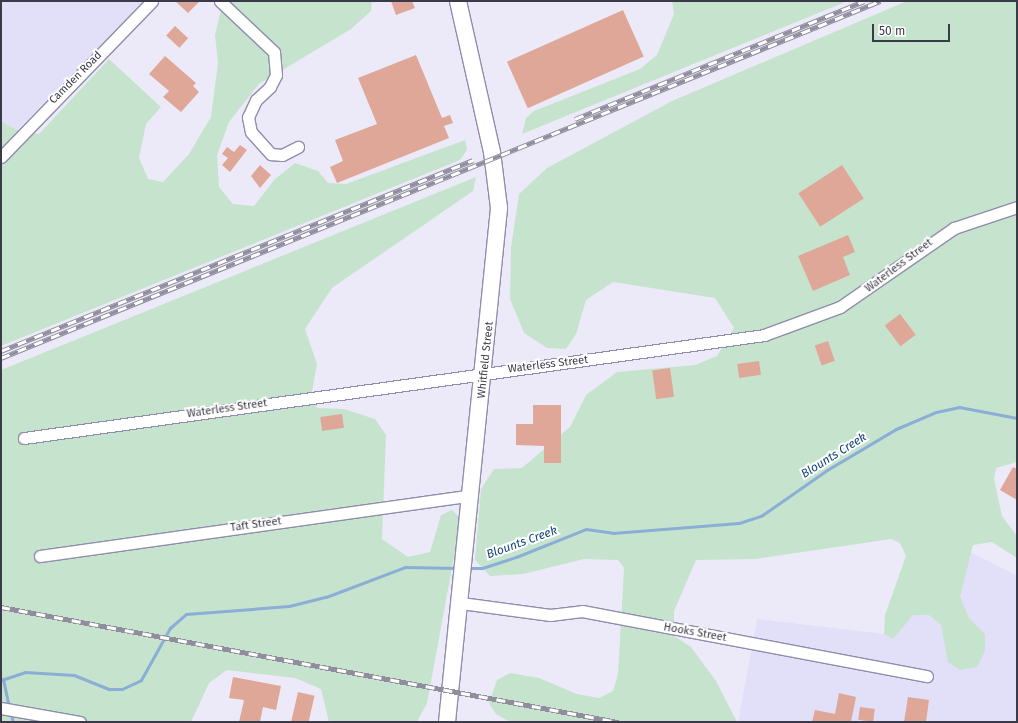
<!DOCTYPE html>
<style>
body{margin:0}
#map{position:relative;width:1018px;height:723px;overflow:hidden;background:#eceaf9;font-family:"Fira Sans",sans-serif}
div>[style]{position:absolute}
.built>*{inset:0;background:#e2dff9}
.green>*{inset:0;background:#c6e4cd}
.stream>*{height:3px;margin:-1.5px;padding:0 1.5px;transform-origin:1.5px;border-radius:1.5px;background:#8aaed6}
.building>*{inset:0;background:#dfa797;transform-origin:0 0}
.roads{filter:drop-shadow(1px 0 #908cad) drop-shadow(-1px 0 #908cad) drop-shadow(0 1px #908cad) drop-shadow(0 -1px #908cad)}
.street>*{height:11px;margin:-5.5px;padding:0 5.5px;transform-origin:5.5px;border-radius:5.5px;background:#fff}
.secondary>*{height:16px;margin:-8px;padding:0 8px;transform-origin:8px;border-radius:8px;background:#fff}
.rail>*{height:4.5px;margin-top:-2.25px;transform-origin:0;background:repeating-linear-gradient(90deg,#fff 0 9px,#908e9d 0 18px);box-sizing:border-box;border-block:1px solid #908e9d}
span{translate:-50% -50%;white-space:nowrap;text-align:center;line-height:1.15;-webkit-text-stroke:4px #fff;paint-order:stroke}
.street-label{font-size:11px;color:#3b3a48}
.water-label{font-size:12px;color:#124678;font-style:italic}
.frame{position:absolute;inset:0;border:2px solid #3b3a48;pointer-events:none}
.scale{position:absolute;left:872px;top:24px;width:78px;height:18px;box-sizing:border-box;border:2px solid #3b3a48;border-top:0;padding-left:5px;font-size:12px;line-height:14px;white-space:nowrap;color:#3b3a48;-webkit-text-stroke:3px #fff;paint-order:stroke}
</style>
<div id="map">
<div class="built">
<i style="clip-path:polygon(1px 1px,144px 1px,17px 130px,1px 121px)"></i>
<i style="clip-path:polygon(955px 544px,1017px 576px,1017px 722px,738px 722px,757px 619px,884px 634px,894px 638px)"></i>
</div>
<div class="green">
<i style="clip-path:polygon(223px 1px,372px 1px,371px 11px,351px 29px,259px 84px,229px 122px,217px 155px,219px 187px,233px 204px,254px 206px,275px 179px,295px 163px,318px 171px,328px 183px,346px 184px,465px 140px,467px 150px,460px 160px,1px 346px,1px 121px,17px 130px,39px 134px,109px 59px,161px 107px,146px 124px,139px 158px,148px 179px,163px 182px,189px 154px,211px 117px,218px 63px,215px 35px)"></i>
<i style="clip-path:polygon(672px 1px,848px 1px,522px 134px,526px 118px,534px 111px,640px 69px,657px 55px,674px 14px)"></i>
<i style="clip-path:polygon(907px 1px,1017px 1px,1017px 462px,996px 468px,994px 479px,1002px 516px,1017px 536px,1017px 558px,992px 542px,973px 545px,960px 597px,969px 618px,985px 634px,985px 651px,977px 667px,960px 670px,948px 662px,941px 625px,929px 615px,913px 615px,893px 639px,884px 634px,885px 615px,906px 556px,900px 543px,891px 539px,756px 559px,696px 560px,674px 611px,674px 636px,691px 647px,716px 681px,737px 722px,510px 722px,496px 714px,489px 703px,497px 680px,510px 673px,539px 678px,577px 694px,599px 698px,613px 691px,618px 674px,624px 568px,618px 560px,584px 559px,523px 574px,490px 576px,475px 560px,481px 489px,494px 469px,522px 468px,570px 427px,586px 395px,617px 372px,695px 365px,717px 356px,734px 328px,715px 298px,613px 282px,586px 300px,576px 334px,566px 349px,547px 348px,524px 333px,510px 299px,511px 247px,519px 194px,547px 168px,672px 101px)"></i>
<i style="clip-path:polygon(476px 177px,473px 191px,332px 288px,305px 329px,317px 364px,312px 392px,317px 408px,344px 409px,375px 419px,386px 435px,382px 539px,408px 557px,430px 552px,441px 515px,452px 510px,461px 519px,427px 703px,417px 722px,329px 722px,321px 689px,295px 678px,227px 670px,209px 683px,191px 722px,1px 722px,1px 370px)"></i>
</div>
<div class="stream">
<i style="left:467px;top:568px;width:15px"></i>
<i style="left:482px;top:568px;width:36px;rotate:-18deg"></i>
<i style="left:516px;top:557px;width:75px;rotate:-21.8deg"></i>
<i style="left:586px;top:529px;width:27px;rotate:8deg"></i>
<i style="left:613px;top:533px;width:126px;rotate:-4.5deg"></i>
<i style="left:739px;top:523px;width:23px;rotate:-18deg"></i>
<i style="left:761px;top:516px;width:80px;rotate:-34.9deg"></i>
<i style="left:827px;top:470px;width:80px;rotate:-30.7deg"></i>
<i style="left:896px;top:429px;width:43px;rotate:-23deg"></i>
<i style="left:936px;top:412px;width:24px;rotate:-12deg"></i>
<i style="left:959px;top:407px;width:59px;rotate:10.7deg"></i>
<i style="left:3px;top:679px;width:29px;rotate:78deg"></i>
<i style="left:1px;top:680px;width:25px;rotate:-18deg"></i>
<i style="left:25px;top:672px;width:49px;rotate:3.5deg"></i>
<i style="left:74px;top:675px;width:38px;rotate:22deg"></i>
<i style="left:109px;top:689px;width:13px"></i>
<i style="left:122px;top:689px;width:21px;rotate:-25deg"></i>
<i style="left:141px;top:680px;width:60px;rotate:-60.9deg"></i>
<i style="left:170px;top:628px;width:21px;rotate:-41deg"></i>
<i style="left:186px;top:614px;width:103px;rotate:-4.4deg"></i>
<i style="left:289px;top:606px;width:38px;rotate:-14deg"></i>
<i style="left:326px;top:597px;width:85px;rotate:-20.8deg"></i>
<i style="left:405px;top:567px;width:52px;rotate:1.1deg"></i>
<i style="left:10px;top:712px;width:10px;rotate:73deg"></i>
</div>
<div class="building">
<i style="clip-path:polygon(175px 1px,200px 1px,188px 13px)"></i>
<i style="clip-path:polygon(391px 1px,412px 1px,415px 8px,396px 15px)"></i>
<i style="left:623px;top:10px;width:51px;height:127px;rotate:66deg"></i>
<i style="left:175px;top:26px;width:18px;height:13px;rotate:43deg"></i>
<i style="clip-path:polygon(416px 55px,442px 118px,450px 115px,453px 123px,444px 126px,449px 138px,337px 183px,330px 167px,343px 161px,335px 140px,377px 124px,358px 78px)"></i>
<i style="clip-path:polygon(165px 56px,196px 83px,193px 86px,199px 92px,181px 112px,163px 97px,169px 91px,149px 74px)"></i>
<i style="clip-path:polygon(240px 145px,247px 150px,230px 172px,222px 165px,228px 158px,222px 154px,227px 147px,234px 152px)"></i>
<i style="clip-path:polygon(260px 165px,271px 175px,260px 188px,251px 176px)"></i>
<i style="left:842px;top:165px;width:40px;height:52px;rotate:57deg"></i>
<i style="clip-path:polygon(848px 235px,855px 252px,843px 257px,850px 275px,813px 291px,798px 256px)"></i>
<i style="left:900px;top:314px;width:26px;height:19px;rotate:53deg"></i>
<i style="left:828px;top:341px;width:21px;height:14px;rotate:71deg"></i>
<i style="left:759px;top:361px;width:14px;height:22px;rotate:82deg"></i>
<i style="left:670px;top:368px;width:29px;height:18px;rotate:82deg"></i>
<i style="clip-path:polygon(533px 405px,561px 405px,561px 463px,544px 463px,544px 446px,516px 445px,516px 424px,533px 424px)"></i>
<i style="left:342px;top:414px;width:14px;height:22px;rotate:82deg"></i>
<i style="clip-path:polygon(1013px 467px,1017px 469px,1017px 500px,1000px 490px)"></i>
<i style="clip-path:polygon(233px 677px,281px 686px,276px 710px,263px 707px,260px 722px,239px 722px,244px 700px,229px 698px)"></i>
<i style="left:298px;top:692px;width:17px;height:31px;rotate:13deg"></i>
<i style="clip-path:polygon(839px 693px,856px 697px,851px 722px,812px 722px,815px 710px,835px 714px)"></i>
<i style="clip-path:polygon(908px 697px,929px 700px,926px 722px,904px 722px)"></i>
<i style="left:860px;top:707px;width:15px;height:13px;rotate:8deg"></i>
</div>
<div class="roads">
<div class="street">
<i style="left:220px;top:1px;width:74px;rotate:43.4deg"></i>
<i style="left:274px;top:52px;width:23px;rotate:85deg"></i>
<i style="left:276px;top:75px;width:13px;rotate:117deg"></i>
<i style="left:270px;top:87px;width:19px;rotate:137deg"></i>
<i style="left:256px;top:100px;width:19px;rotate:115deg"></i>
<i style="left:248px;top:117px;width:15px;rotate:79deg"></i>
<i style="left:251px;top:132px;width:30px;rotate:48deg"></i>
<i style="left:271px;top:154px;width:11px;rotate:5deg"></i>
<i style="left:282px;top:155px;width:18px;rotate:-27deg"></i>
<i style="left:1px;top:157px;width:217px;rotate:-45.9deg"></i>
<i style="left:24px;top:438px;width:747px;rotate:-7.92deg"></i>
<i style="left:764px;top:335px;width:81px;rotate:-20.2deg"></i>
<i style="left:840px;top:307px;width:139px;rotate:-34.7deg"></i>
<i style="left:954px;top:228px;width:66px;rotate:-18.4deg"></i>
<i style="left:40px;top:556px;width:436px;rotate:-8deg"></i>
<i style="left:461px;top:603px;width:90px;rotate:7.7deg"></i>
<i style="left:550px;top:615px;width:32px;rotate:-7deg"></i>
<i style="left:582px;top:611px;width:351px;rotate:10.7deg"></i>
<i style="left:1px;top:708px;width:80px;rotate:10deg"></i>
</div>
<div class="secondary">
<i style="left:447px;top:722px;width:517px;rotate:-84.22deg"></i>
<i style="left:499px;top:208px;width:56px;rotate:-97.1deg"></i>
<i style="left:492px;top:152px;width:155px;rotate:-102.7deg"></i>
</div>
</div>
<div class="rail">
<i style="left:575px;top:119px;width:312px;rotate:-22.2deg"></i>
<i style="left:1px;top:351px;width:509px;rotate:-22.03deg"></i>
<i style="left:1px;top:358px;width:949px;rotate:-22.1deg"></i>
<i style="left:1px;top:607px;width:628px;rotate:10.56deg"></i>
</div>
<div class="street-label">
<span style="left:76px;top:78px;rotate:-45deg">Camden Road</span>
<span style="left:899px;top:266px;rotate:-37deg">Waterless Street</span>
<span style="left:486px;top:360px;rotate:-84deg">Whitfield Street</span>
<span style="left:548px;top:365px;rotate:-7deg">Waterless Street</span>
<span style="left:227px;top:409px;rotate:-8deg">Waterless Street</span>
<span style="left:256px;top:525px;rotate:-8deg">Taft Street</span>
<span style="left:695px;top:633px;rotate:10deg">Hooks Street</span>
</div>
<div class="water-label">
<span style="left:834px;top:456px;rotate:-32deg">Blounts Creek</span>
<span style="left:522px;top:543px;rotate:-20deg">Blounts Creek</span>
</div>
<div class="frame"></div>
<div class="scale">50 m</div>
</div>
